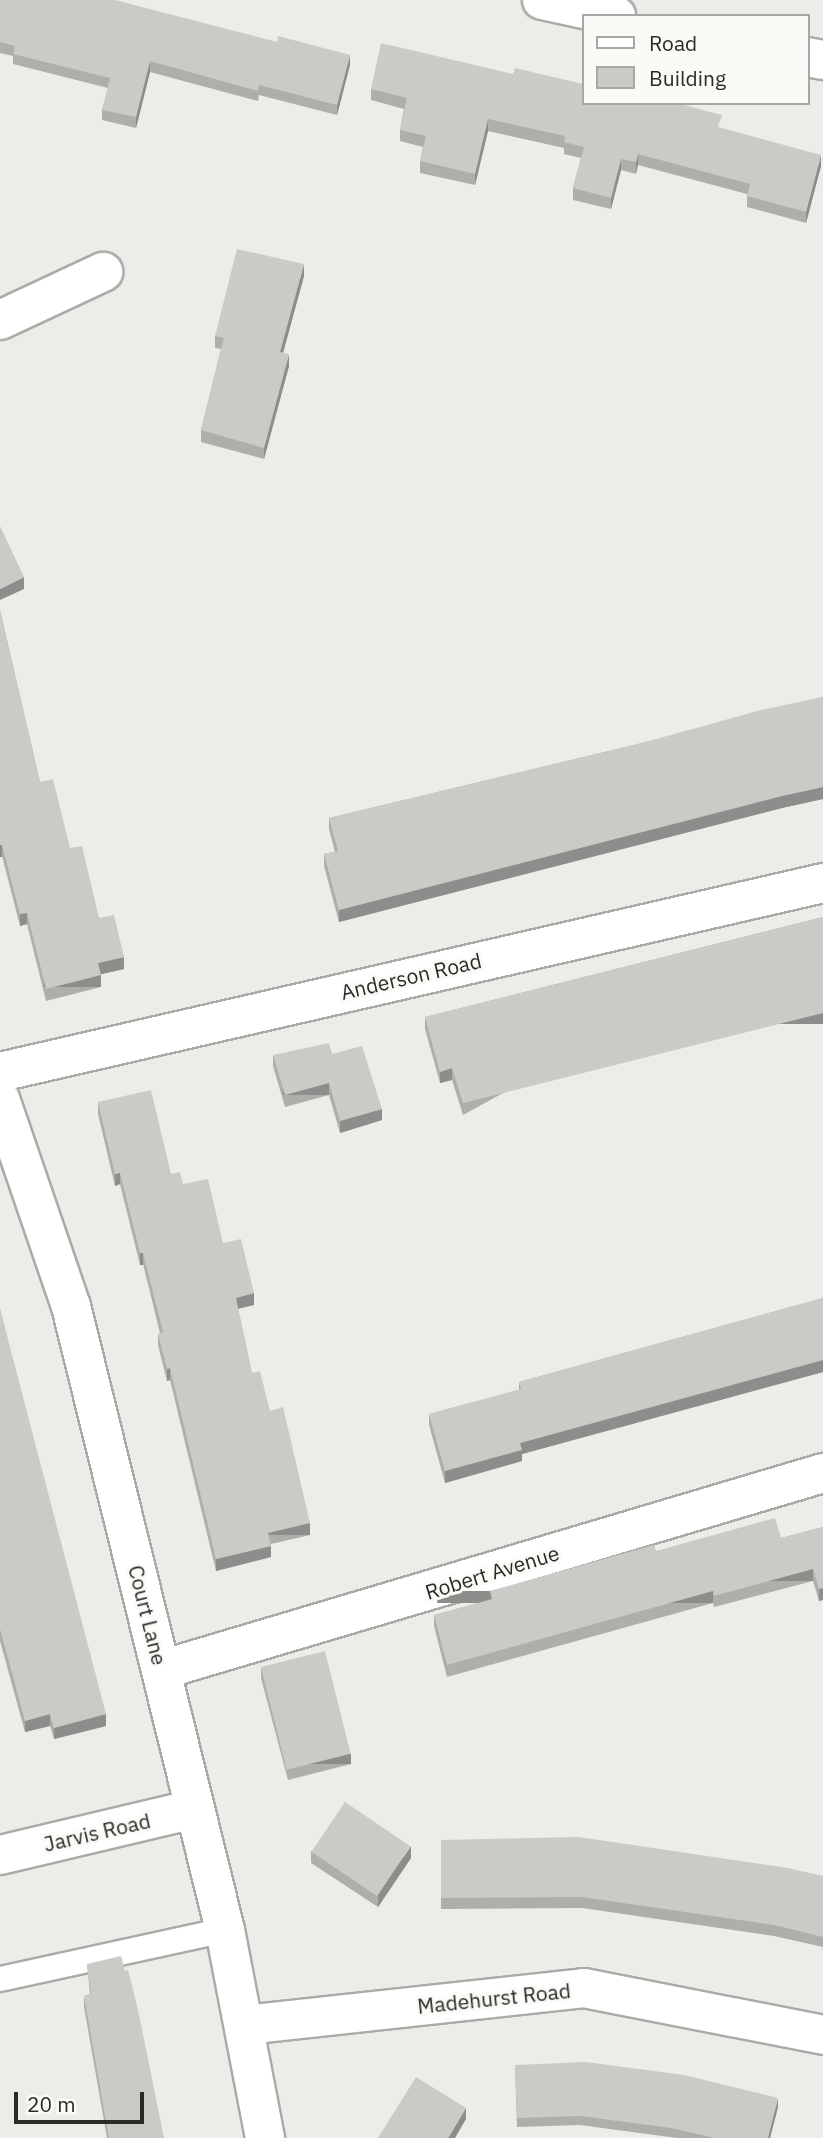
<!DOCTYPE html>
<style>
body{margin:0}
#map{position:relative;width:823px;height:2138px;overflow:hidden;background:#edece9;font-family:"IBM Plex Sans",sans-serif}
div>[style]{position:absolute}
.roads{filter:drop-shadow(2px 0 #aaaaa7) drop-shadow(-2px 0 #aaaaa7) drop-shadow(0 2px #aaaaa7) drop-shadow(0 -2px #aaaaa7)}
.service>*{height:24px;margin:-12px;padding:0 12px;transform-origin:12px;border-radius:12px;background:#fff}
.minor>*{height:38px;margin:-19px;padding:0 19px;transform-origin:19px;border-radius:19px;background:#fff}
.tertiary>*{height:38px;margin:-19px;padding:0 19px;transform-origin:19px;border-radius:19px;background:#fff}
.wall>*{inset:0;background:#aeaeab}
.shaded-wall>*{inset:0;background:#8d8d8b;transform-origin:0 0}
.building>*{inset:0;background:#cacac7;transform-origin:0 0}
span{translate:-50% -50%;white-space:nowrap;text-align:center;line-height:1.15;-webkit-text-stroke:6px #fafaf7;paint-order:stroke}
.street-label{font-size:21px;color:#2a2a29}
.legend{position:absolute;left:582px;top:14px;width:228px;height:91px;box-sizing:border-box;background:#fafaf7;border:2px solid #a7a7a5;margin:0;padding:9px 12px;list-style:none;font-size:21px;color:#2a2a29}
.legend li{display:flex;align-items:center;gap:14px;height:35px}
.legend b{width:35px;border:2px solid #a7a7a5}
.scale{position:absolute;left:14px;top:2092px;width:130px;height:32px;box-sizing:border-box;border:4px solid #2a2a29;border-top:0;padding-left:9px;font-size:21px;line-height:24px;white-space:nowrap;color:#2a2a29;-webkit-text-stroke:5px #fafaf7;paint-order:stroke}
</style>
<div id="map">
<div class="roads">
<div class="service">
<i style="left:0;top:1979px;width:230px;rotate:-12.3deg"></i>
</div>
<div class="minor">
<i style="left:0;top:320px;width:114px;rotate:-25deg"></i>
<i style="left:0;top:1072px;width:844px;rotate:-12.93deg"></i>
<i style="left:161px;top:1670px;width:691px;rotate:-16.57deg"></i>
<i style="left:0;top:1855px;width:199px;rotate:-13.3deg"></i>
<i style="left:245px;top:2025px;width:341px;rotate:-6.2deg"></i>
<i style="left:584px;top:1988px;width:244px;rotate:11.1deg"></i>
</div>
<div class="tertiary">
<i style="left:542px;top:0;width:76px;rotate:12.2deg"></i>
<i style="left:807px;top:57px;width:16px;rotate:11deg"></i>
<i style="left:0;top:1099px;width:219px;rotate:71.1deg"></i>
<i style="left:71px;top:1306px;width:643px;rotate:76.14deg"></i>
<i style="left:225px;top:1930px;width:212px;rotate:79.1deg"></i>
</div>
</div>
<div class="wall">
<i style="clip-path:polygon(0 0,350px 65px,337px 115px,259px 95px,258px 101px,150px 72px,136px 128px,102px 120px,102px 110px,108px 88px,13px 64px,13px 56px,0 53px)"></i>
<i style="clip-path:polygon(371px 89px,721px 128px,821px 166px,806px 223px,747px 207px,747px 194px,638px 165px,636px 174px,621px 170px,611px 209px,573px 200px,573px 188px,581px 158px,564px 154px,564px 148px,488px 131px,475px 185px,420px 173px,420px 161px,423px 147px,400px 141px,400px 130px,404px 109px,371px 100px)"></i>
<i style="clip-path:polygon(304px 276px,283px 353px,289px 366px,264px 459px,201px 442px,201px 430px,221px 349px,215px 348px,215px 336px)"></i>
<i style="clip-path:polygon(0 610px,40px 782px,99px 918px,124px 969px,101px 974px,101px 987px,46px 1001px,27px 924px,20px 926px,2px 856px)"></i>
<i style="clip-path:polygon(823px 697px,823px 799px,782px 808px,339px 922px,324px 866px,324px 854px,335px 852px,329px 829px,329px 818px,642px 743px)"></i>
<i style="clip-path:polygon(823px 917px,463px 1115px,452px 1080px,440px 1083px,425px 1029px,425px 1017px)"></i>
<i style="clip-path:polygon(332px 1054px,382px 1120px,340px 1133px,329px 1095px,285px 1107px,273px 1066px,273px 1055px)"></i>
<i style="clip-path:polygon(98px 1102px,171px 1174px,183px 1184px,223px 1243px,254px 1305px,238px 1309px,252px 1373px,270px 1411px,310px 1535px,271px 1544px,271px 1557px,216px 1571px,170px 1380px,167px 1381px,158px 1345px,158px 1334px,160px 1333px,143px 1264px,140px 1265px,120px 1184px,115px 1186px,98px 1114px)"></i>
<i style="clip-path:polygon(823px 1298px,823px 1372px,522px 1454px,522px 1461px,445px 1483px,429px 1425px,429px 1414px,519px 1390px,519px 1382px)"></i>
<i style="clip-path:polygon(0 1309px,106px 1726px,54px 1739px,50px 1726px,25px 1732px,0 1641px)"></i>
<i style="clip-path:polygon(823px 1527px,823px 1600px,819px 1601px,813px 1581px,714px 1607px,713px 1603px,447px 1677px,434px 1626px,434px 1615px,490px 1600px,490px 1591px,656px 1551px,781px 1538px)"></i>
<i style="clip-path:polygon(261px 1668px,351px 1764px,288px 1780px,261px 1678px)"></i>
<i style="clip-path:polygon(441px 1840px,823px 1876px,823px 1947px,774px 1936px,582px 1908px,441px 1909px)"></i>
<i style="clip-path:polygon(311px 1851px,411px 1858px,378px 1907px,311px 1863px)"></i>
<i style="clip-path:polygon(87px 1964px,164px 2138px,107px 2138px,84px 2007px,84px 1996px,90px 1994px)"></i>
<i style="clip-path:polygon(515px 2065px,778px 2107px,770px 2138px,677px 2138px,580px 2125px,517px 2127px)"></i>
</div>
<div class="shaded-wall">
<i style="clip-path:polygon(350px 55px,350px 65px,337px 115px,337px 105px)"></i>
<i style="clip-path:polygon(150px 61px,150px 72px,136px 128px,136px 117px)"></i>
<i style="clip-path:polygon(488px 119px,488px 131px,475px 185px,475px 174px)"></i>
<i style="clip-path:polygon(638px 154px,638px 165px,636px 174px,636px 162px)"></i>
<i style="clip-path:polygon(821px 155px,821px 166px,806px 223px,806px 212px)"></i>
<i style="clip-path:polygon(621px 159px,621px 170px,611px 209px,611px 198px)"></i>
<i style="clip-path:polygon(304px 264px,304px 276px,280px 364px,280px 352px)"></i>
<i style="clip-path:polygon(289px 354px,289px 366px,264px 459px,264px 448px)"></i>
<i style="clip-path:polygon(24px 577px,24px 589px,0 600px,0 589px)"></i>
<i style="clip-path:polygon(823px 787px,823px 799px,782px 808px,339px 922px,339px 910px,782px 796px)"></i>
<i style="left:0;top:845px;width:2px;height:12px"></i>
<i style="clip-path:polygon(27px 913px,27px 924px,20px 926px,20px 914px)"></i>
<i style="clip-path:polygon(124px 957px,124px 969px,98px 975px,98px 963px)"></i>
<i style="left:101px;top:975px;width:12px;height:57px;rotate:90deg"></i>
<i style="left:823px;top:1013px;width:11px;height:371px;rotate:90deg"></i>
<i style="clip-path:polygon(452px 1068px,452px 1080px,440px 1083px,440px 1072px)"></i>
<i style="left:329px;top:1083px;width:12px;height:46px;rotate:90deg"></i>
<i style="clip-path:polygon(382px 1109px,382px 1120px,340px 1133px,340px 1121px)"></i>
<i style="clip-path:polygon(120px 1173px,120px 1184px,115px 1186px,115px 1174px)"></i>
<i style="left:140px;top:1253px;width:3px;height:12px"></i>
<i style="clip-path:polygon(254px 1293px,254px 1305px,236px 1309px,236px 1298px)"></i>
<i style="clip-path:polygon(823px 1360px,823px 1372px,522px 1454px,522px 1461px,445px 1483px,445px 1471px,520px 1443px)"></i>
<i style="clip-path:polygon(170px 1368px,170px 1380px,167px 1381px,167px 1369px)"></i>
<i style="left:310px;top:1523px;width:12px;height:43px;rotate:90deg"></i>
<i style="clip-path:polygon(271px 1546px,271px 1557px,216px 1571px,216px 1559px)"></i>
<i style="left:813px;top:1569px;width:12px;height:103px;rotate:90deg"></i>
<i style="clip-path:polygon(823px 1588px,823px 1600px,819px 1601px,819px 1589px)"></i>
<i style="left:713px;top:1591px;width:12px;height:276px;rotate:90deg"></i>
<i style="clip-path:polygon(50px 1714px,50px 1726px,25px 1732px,25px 1721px)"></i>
<i style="clip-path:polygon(106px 1714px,106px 1726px,54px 1739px,54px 1728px)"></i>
<i style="left:351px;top:1754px;width:10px;height:65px;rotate:90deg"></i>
<i style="clip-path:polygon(411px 1846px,411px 1858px,378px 1907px,378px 1895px)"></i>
<i style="clip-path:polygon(778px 2098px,778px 2107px,770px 2138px,768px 2138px)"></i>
<i style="clip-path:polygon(466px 2108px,466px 2119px,455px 2138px,448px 2138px)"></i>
</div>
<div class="building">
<i style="clip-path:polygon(0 0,115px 0,277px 42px,278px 36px,350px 55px,337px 105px,259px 85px,258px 91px,150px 61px,136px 117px,102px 110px,110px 78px,13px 54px,15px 46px,0 42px)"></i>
<i style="clip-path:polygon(381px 43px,513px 74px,515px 68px,583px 84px,583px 103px,676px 103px,722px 115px,718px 127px,821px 155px,806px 212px,747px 196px,750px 184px,638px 154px,636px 162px,621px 159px,611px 198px,573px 188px,584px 147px,564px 142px,565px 136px,488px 119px,475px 174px,420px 161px,426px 136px,400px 130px,407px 98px,371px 89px)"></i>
<i style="clip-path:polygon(237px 249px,304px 264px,280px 352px,289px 354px,264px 448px,201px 430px,224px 338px,215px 336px)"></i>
<i style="clip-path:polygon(0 526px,24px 577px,0 589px)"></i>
<i style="clip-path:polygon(0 610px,40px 782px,53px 779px,70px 848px,82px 846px,99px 918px,114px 915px,124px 957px,98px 963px,101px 975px,46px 989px,27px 913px,20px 914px,2px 845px,0 845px)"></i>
<i style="clip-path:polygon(823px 697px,823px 787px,782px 796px,339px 910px,324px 854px,338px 851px,329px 818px,642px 743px,761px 710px)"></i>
<i style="clip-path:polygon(823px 917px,823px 1013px,463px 1103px,452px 1068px,440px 1072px,425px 1017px)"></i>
<i style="clip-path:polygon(329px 1043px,332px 1054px,362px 1046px,382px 1109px,340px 1121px,329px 1083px,285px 1095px,273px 1055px)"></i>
<i style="clip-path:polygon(151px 1090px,171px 1174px,180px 1172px,183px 1184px,208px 1179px,223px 1243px,241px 1239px,254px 1293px,236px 1298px,252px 1373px,260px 1371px,270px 1411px,283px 1407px,310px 1523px,268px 1533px,271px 1546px,216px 1559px,170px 1368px,167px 1369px,158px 1334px,163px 1332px,143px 1253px,140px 1253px,120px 1173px,115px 1174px,98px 1102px)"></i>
<i style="clip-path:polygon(823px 1298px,823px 1360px,520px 1443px,522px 1450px,445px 1471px,429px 1414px,521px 1389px,519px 1382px)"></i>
<i style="clip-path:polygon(0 1309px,106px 1714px,54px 1728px,50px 1714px,25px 1721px,0 1629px)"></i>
<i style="clip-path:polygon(775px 1518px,781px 1538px,823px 1527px,823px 1588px,819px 1589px,813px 1569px,714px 1596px,713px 1591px,447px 1665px,434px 1615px,492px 1599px,490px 1591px,654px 1545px,656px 1551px)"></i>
<i style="left:325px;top:1651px;width:106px;height:66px;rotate:76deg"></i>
<i style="left:345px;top:1802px;width:79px;height:60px;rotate:34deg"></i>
<i style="clip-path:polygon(579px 1837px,788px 1868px,823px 1876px,823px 1937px,774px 1925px,582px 1897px,441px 1898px,441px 1840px)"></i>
<i style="clip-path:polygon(121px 1956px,125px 1971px,128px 1970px,138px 2010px,164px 2138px,109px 2138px,84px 1996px,91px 1994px,87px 1964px)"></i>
<i style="clip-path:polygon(586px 2062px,684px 2075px,778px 2098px,768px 2138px,715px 2138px,671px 2128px,580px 2116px,517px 2118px,515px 2065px)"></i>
<i style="clip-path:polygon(416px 2077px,466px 2108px,448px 2138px,378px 2138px)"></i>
</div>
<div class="street-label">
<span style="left:411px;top:976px;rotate:-13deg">Anderson Road</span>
<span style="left:492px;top:1572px;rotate:-17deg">Robert Avenue</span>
<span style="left:148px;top:1615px;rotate:76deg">Court Lane</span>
<span style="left:97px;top:1832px;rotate:-13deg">Jarvis Road</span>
<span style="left:494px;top:1998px;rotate:-6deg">Madehurst Road</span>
</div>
<ul class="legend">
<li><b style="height:9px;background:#fff"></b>Road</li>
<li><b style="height:19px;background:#cacac7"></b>Building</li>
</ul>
<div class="scale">20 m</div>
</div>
